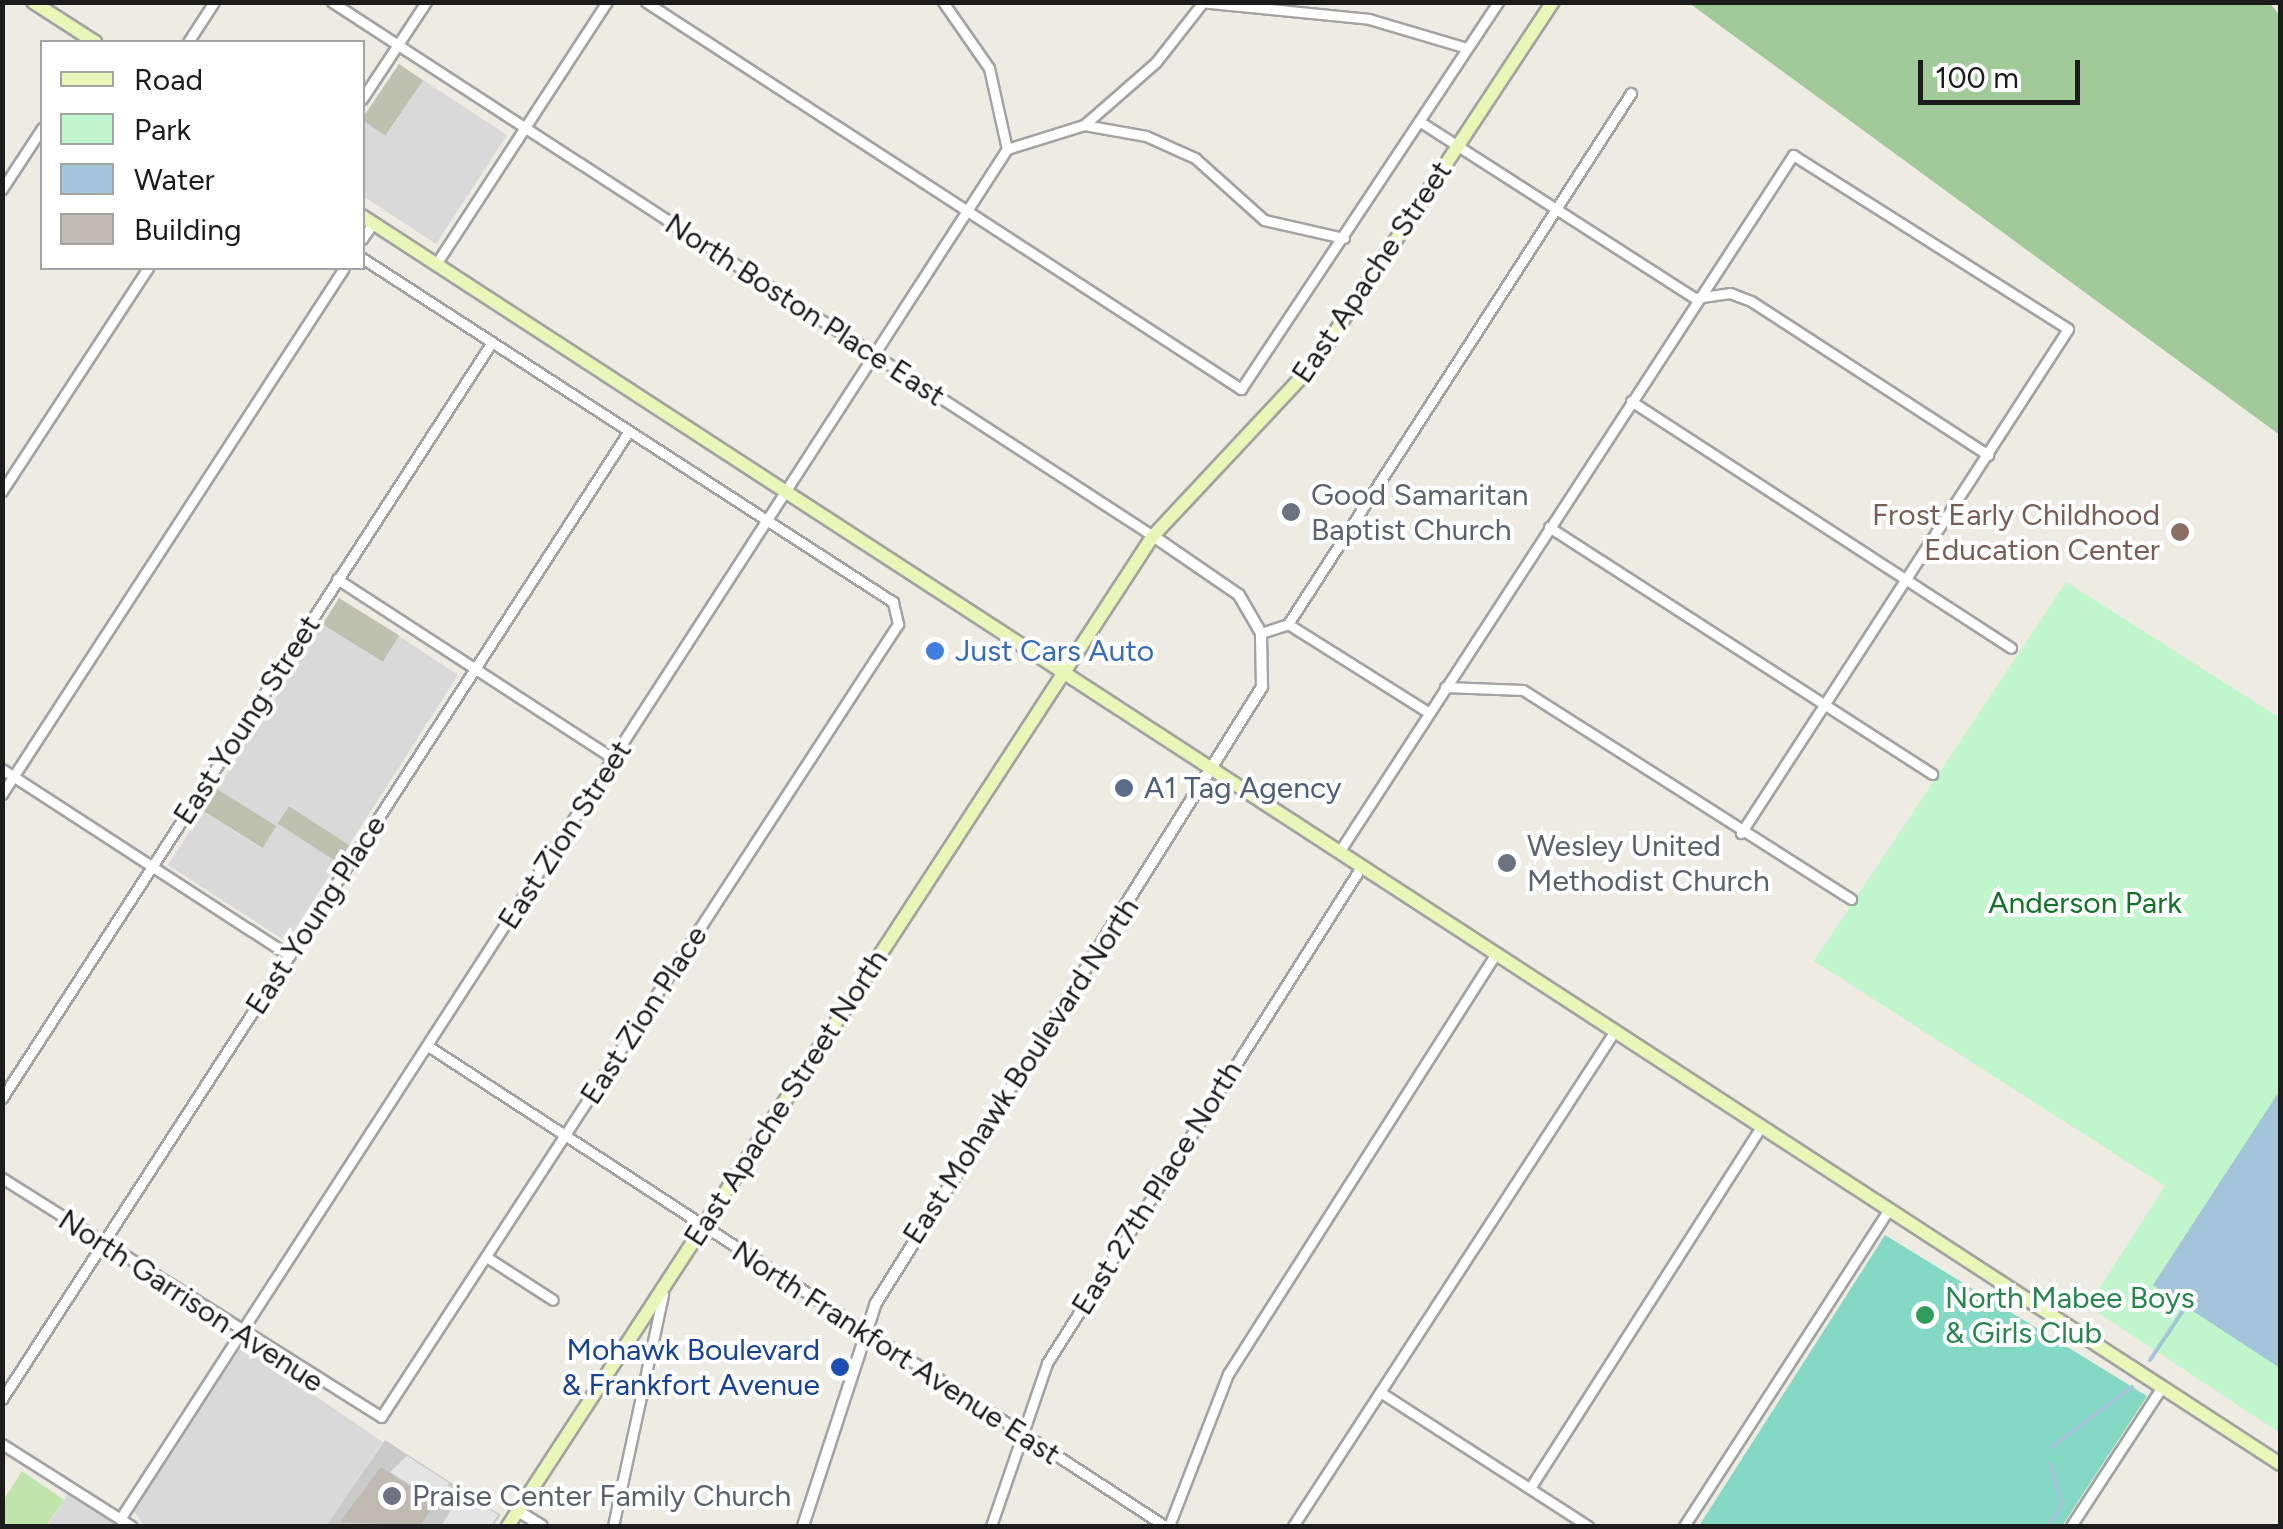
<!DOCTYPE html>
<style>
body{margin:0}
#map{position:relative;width:2283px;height:1529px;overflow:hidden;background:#edebe2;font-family:Figtree,sans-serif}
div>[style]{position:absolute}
.residential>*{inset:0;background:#dad9d9}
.religious>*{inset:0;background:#cacaca}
.construction>*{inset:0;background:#bec1ae;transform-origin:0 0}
.grass>*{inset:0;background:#bfe5aa}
.forest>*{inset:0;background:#a0ca98}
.park>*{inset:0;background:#c0f6cc}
.pitch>*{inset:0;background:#83d9c4}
.parking>*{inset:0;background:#e4e4e4}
.water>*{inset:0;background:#a4c5d9}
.stream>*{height:4px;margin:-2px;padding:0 2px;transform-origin:2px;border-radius:2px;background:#a4c5d9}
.building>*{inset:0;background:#c1bab2}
.roads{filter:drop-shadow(2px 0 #a3a3a3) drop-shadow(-2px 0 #a3a3a3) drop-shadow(0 2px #a3a3a3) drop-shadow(0 -2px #a3a3a3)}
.minor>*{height:9px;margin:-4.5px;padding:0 4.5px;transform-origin:4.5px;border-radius:4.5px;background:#fff}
.tertiary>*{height:10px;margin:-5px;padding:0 5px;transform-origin:5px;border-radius:5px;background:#fff}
.secondary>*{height:12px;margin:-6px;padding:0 6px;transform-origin:6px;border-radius:6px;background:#eaf6b7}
.dots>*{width:28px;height:28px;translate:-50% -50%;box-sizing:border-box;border:5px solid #fff;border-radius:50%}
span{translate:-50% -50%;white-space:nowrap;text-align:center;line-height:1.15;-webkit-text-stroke:8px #fff;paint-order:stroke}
.street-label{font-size:30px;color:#1c1c1c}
.worship-label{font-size:30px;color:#5b616d}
.left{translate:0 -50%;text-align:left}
.education-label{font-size:30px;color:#785e54}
.right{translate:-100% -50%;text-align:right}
.shop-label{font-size:30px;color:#366cbe}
.service-label{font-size:30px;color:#4e5e75}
.park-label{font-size:30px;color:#107327}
.leisure-label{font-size:30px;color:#27864d}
.transit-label{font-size:30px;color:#164399}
.frame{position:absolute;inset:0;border:5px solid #1c1c1c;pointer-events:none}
.legend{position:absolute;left:40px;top:40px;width:325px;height:230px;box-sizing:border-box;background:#fff;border:2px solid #a4a4a4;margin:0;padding:12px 18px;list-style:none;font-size:30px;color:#1c1c1c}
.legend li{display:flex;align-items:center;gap:20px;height:50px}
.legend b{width:50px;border:2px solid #a4a4a4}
.scale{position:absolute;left:1918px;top:60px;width:162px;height:45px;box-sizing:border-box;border:5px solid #1c1c1c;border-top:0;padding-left:12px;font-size:30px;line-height:35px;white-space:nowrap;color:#1c1c1c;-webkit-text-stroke:8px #fff;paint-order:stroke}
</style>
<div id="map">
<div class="residential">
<i style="clip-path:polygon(423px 80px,507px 135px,436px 244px,363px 196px,363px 120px,387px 135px)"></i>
<i style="clip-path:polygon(323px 624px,382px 662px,399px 636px,458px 675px,349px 845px,289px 806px,278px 823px,338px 862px,287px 942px,168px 865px,203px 811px,261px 848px,275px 826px,217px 789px)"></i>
<i style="clip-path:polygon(242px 1346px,383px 1442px,326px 1526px,144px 1526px,133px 1510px)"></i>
<i style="clip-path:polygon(68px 1494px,118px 1526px,47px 1526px)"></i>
</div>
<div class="religious">
<i style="clip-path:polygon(385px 1440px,501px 1515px,493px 1526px,326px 1526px)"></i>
</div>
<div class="construction">
<i style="left:399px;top:64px;width:29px;height:67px;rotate:34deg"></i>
<i style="left:339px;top:598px;width:71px;height:31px;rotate:32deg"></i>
<i style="left:217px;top:789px;width:70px;height:26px;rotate:32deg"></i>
<i style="left:289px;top:806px;width:72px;height:21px;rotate:33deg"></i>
</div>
<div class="grass">
<i style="clip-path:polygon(22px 1471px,64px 1500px,46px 1526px,3px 1526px,3px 1501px)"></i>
</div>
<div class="forest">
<i style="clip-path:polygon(1689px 3px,2270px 3px,2280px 16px,2280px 435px)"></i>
</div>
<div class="park">
<i style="clip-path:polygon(2066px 582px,2280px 718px,2280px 1433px,2088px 1306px,2165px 1186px,1814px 961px)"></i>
</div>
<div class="pitch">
<i style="clip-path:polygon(1885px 1235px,2147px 1396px,2062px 1526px,1699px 1526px)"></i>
</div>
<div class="parking">
<i style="clip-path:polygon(407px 1456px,449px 1483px,448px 1490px,433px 1499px,390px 1472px)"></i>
<i style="clip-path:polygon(463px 1492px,498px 1515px,491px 1526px,441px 1526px)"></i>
</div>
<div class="water">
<i style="clip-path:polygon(2280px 1090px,2280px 1368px,2153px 1285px)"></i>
</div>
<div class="stream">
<i style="left:2150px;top:1360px;width:66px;rotate:-56.1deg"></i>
<i style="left:2052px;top:1447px;width:100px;rotate:-36.9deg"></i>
<i style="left:2048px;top:1526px;width:25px;rotate:-56deg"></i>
<i style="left:2062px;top:1505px;width:43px;rotate:-106.3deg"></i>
</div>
<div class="building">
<i style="clip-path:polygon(381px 1467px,435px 1503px,420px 1526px,340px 1522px)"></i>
</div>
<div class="roads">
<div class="minor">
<i style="left:332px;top:2px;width:979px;rotate:33.04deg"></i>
<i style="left:646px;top:2px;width:710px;rotate:33.04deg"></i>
<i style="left:1241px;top:389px;width:465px;rotate:-56.4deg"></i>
<i style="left:943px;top:2px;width:80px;rotate:55.1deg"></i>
<i style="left:989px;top:68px;width:83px;rotate:77.5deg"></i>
<i style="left:1200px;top:2px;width:170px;rotate:5.7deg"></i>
<i style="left:1369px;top:19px;width:102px;rotate:16.5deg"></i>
<i style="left:188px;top:42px;width:48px;rotate:-57deg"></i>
<i style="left:362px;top:99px;width:116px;rotate:-56.6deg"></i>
<i style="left:1419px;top:121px;width:328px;rotate:32.7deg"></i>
<i style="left:1695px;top:298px;width:35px;rotate:-8deg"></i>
<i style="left:1730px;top:293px;width:22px;rotate:21deg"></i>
<i style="left:1751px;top:301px;width:283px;rotate:33deg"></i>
<i style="left:1084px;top:125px;width:96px;rotate:-41.2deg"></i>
<i style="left:1156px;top:62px;width:76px;rotate:-51.9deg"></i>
<i style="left:1007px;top:149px;width:81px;rotate:-17.3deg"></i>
<i style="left:1084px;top:125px;width:63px;rotate:10.1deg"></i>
<i style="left:1146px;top:136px;width:54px;rotate:24.2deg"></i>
<i style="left:1195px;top:158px;width:93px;rotate:41.9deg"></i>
<i style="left:1264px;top:220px;width:82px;rotate:12.7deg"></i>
<i style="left:2px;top:189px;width:73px;rotate:-56.7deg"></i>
<i style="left:362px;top:239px;width:19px;rotate:-55deg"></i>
<i style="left:436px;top:264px;width:313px;rotate:-56.9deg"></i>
<i style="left:1631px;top:401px;width:453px;rotate:33deg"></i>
<i style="left:2px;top:491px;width:267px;rotate:-56.8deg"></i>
<i style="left:1549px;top:527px;width:456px;rotate:32.8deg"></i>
<i style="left:337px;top:579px;width:330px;rotate:33deg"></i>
<i style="left:1288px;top:624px;width:165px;rotate:32.2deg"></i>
<i style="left:1261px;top:633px;width:28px;rotate:-18deg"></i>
<i style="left:1288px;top:624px;width:632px;rotate:-57.14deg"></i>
<i style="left:1445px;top:687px;width:78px;rotate:2.2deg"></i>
<i style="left:1523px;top:690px;width:389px;rotate:32.5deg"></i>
<i style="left:2px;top:769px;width:343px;rotate:33deg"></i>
<i style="left:2px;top:794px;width:627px;rotate:-56.97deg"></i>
<i style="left:1339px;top:852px;width:832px;rotate:-56.92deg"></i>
<i style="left:1793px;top:155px;width:325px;rotate:32.3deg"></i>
<i style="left:2068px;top:329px;width:601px;rotate:122.98deg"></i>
<i style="left:428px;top:1046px;width:880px;rotate:33.08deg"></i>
<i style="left:2px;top:1098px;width:901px;rotate:-57.05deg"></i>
<i style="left:2px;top:1178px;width:448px;rotate:32.2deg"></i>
<i style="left:381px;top:1417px;width:947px;rotate:-56.9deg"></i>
<i style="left:898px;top:624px;width:23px;rotate:-103deg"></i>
<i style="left:893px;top:602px;width:633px;rotate:-147.06deg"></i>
<i style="left:488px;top:1258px;width:77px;rotate:32.9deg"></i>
<i style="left:1380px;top:1392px;width:247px;rotate:32.8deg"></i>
<i style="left:2px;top:1399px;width:1153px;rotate:-57.07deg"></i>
<i style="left:2px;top:1444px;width:153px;rotate:32.4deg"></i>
<i style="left:1530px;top:1488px;width:429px;rotate:-57.4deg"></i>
<i style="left:120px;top:1519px;width:1632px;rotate:-57.08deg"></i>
<i style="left:613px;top:1526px;width:237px;rotate:-77.8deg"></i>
<i style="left:991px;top:1526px;width:172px;rotate:-71deg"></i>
<i style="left:1047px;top:1363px;width:587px;rotate:-57.66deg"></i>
<i style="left:1169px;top:1526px;width:163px;rotate:-68.8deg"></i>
<i style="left:1228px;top:1374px;width:498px;rotate:-57.5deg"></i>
<i style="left:1293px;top:1526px;width:589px;rotate:-56.98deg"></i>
<i style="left:1684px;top:1526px;width:378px;rotate:-57.1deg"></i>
<i style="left:2071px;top:1526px;width:166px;rotate:-56.8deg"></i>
</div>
<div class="tertiary">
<i style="left:518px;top:1511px;width:28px;rotate:32deg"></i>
<i style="left:803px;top:1526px;width:235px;rotate:-71.9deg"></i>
<i style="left:876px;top:1303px;width:727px;rotate:-57.93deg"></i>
<i style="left:1262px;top:687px;width:54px;rotate:-91.1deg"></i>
<i style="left:1261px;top:633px;width:44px;rotate:-120.1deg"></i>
<i style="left:1239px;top:595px;width:104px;rotate:-145.5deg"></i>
</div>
<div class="secondary">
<i style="left:33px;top:2px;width:74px;rotate:32.8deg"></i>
<i style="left:362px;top:216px;width:2288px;rotate:33.05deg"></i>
<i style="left:508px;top:1526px;width:1182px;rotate:-56.92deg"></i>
<i style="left:1153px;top:536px;width:236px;rotate:-46.9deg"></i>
<i style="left:1314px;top:364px;width:434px;rotate:-56.6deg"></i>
</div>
</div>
<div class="dots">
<i style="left:1291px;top:512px;background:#6b7280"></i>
<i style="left:2180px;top:532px;background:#8d6e63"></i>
<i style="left:935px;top:651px;background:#3f7fe0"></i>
<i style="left:1124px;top:788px;background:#5c6f8a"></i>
<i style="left:1507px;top:863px;background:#6b7280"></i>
<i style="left:1925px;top:1315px;background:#2e9e5b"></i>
<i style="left:840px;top:1367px;background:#1a4fb4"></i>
<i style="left:392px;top:1496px;background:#6b7280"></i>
</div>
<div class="street-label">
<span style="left:1372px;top:272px;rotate:-56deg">East Apache Street</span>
<span style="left:805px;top:310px;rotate:33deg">North Boston Place East</span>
<span style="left:247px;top:720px;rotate:-57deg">East Young Street</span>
<span style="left:565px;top:835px;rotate:-57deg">East Zion Street</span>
<span style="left:316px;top:915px;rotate:-57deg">East Young Place</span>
<span style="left:644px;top:1015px;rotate:-57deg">East Zion Place</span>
<span style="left:1021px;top:1071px;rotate:-57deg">East Mohawk Boulevard North</span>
<span style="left:786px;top:1098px;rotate:-57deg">East Apache Street North</span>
<span style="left:1157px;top:1188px;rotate:-58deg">East 27th Place North</span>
<span style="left:191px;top:1301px;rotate:33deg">North Garrison Avenue</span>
<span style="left:896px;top:1353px;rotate:33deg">North Frankfort Avenue East</span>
</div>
<div class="worship-label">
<span class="left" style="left:1311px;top:512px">Good Samaritan<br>Baptist Church</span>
<span class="left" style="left:1527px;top:863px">Wesley United<br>Methodist Church</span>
<span class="left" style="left:412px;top:1496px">Praise Center Family Church</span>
</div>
<div class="education-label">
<span class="right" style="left:2160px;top:532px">Frost Early Childhood<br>Education Center</span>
</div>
<div class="shop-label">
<span class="left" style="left:955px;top:651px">Just Cars Auto</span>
</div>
<div class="service-label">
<span class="left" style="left:1144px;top:788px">A1 Tag Agency</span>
</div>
<div class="park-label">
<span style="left:2085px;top:903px">Anderson Park</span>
</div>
<div class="leisure-label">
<span class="left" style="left:1945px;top:1315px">North Mabee Boys<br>&amp; Girls Club</span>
</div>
<div class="transit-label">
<span class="right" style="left:820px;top:1367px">Mohawk Boulevard<br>&amp; Frankfort Avenue</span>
</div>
<div class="frame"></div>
<ul class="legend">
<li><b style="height:12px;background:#eaf6b7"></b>Road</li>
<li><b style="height:28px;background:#c0f6cc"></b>Park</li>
<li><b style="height:28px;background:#a4c5d9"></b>Water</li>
<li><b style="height:28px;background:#c1bab2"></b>Building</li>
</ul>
<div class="scale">100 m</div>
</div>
